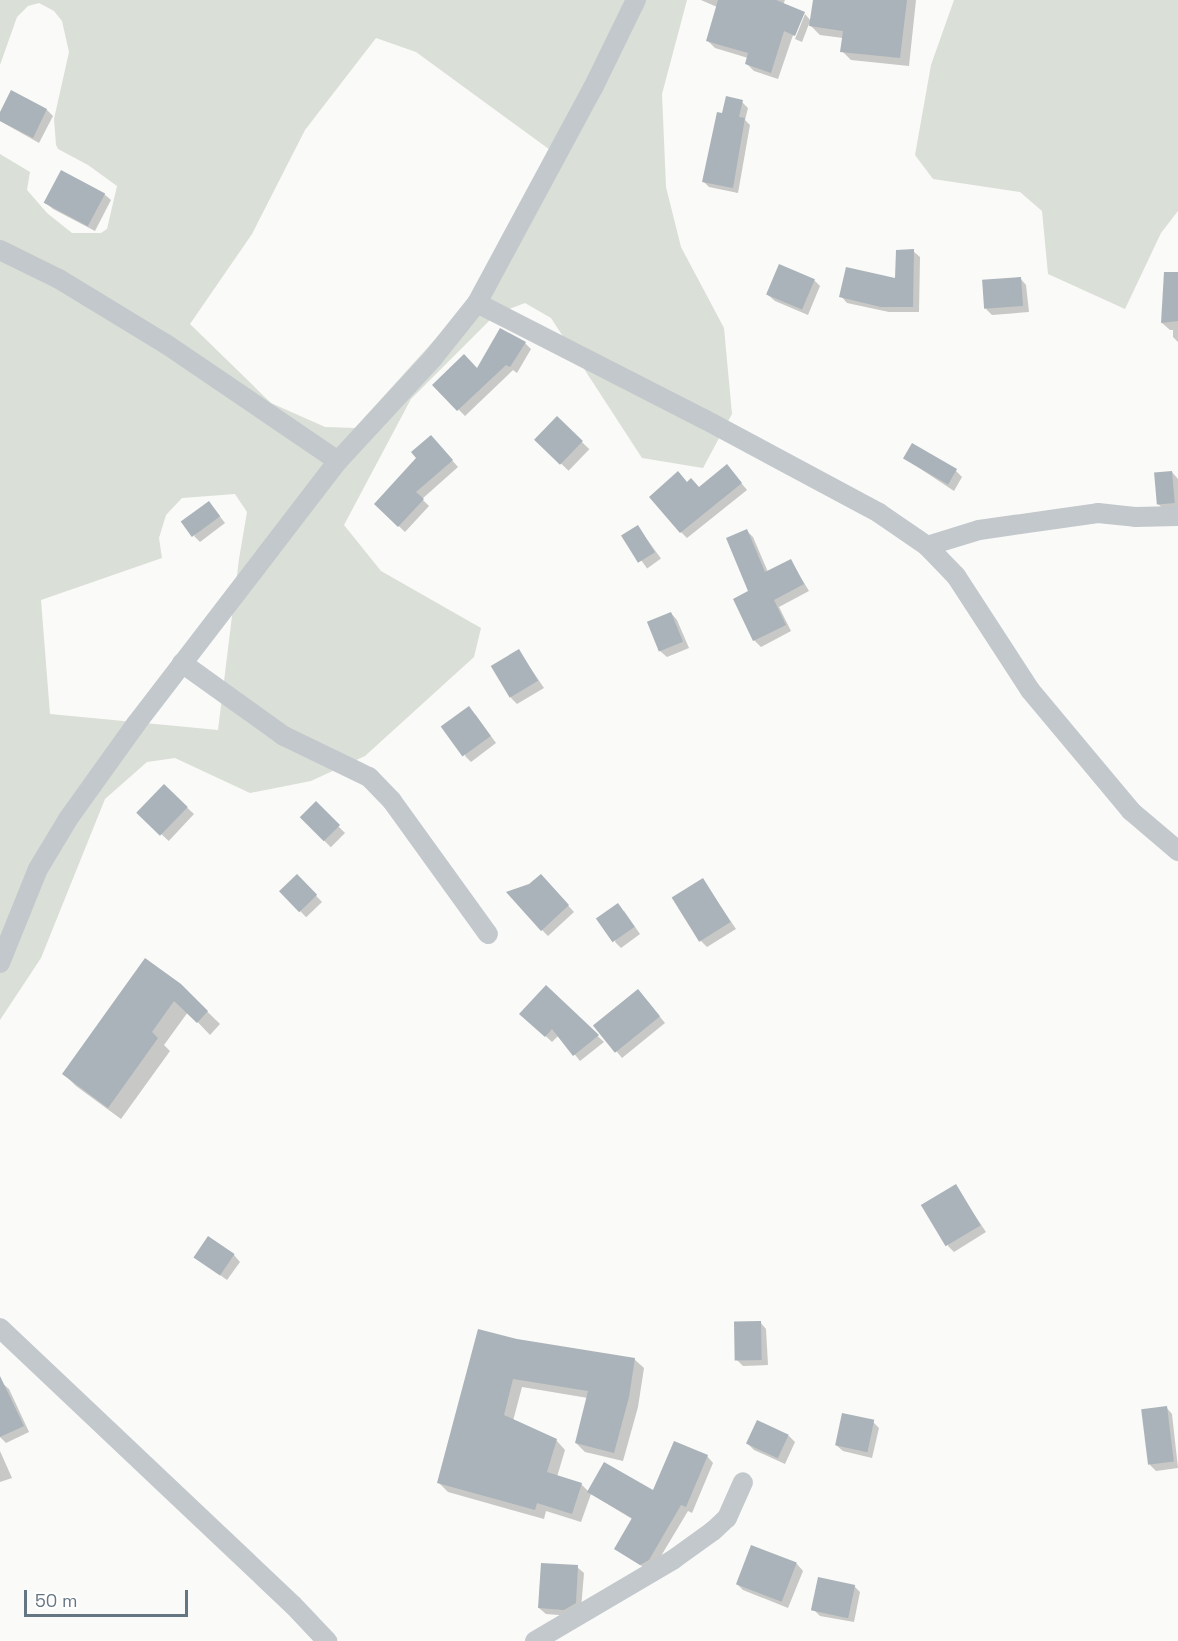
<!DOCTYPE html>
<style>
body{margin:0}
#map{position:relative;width:1178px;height:1641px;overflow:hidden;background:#fafaf8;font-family:"Space Grotesk",sans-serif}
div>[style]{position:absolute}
.green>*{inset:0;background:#dadfd7}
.shadow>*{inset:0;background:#0003;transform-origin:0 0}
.building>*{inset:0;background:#aab3b9;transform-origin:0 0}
.street>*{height:20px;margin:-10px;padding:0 10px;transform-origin:10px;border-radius:10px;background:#c3c8cc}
span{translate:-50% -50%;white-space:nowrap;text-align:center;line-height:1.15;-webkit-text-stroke:6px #fff;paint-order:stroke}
.scale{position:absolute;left:24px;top:1590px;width:164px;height:27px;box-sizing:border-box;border:3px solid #657683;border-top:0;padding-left:8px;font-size:18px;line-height:21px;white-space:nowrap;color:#657683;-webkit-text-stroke:4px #fff;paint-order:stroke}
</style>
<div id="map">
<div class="green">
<i style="clip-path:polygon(evenodd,0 0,687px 0,662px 94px,666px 187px,681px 247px,724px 328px,732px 414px,703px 468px,642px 458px,551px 318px,525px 303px,496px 314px,411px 399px,344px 525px,381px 571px,481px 628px,474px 657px,365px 756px,311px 781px,250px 793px,175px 758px,147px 762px,105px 799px,41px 958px,0 1020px,0 154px,30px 172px,27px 190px,47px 213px,72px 233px,101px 233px,107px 229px,117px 186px,88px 165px,58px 149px,56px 145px,54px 119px,69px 52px,62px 21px,54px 11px,39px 3px,28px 6px,17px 17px,0 65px,0 0,376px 38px,416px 52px,557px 155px,494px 274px,355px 428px,325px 427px,271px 403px,190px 324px,252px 234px,305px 130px,376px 38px,0 0,235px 494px,247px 512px,239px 559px,218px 730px,50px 714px,41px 600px,162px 558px,159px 538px,166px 515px,182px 498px,235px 494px)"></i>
<i style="clip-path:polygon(954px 0,1178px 0,1178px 211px,1161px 233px,1125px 309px,1048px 274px,1042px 211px,1020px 192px,933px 179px,915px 155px,931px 65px)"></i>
</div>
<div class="shadow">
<i style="clip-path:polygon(701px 0,785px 0,783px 5px,805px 14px,802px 14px,792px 38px,778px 79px,754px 71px,747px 64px,748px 58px,715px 48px,708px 41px,717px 7px)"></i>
<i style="clip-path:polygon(814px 0,916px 0,909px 66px,851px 60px,842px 51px,843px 38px,820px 35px,809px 24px,802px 42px,795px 39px,805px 14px,811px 21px)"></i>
<i style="clip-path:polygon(742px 102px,748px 108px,745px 120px,750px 125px,738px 193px,709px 187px,703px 181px,724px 115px)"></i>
<i style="clip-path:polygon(47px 110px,53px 116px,39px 143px,0 121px,0 115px)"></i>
<i style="clip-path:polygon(104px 194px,111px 200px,95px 231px,53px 209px,46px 203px)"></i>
<i style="clip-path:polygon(913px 251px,920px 257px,919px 312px,889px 312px,847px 303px,841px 296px,897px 280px)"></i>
<i style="clip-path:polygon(1020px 278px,1026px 285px,1029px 312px,992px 315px,986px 309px)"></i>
<i style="clip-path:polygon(814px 280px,820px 286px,808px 315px,775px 301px,768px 295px)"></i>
<i style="clip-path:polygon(1164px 294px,1178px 295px,1178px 342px,1173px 337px,1173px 330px,1170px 330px,1162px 323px)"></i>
<i style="clip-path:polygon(525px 343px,531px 349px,517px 373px,513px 370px,465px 416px,434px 385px,477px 370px)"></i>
<i style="left:557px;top:418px;width:45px;height:30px;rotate:44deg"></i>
<i style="clip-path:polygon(437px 443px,458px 467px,422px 499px,429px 506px,405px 532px,376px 504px)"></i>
<i style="clip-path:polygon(904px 458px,956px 471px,962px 477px,954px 491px)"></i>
<i style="clip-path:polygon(1172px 472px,1178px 479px,1178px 509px,1165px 510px,1158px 504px)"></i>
<i style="clip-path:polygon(733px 473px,747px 490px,687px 538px,681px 532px,688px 483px,700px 489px)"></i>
<i style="clip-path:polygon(215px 510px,225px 523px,200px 542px,194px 536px)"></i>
<i style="left:638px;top:527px;width:39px;height:17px;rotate:54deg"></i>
<i style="clip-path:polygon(747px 531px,753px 537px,768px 572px,791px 561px,809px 591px,779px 607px,791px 631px,761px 647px,754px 640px)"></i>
<i style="clip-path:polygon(671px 613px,677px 620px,689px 648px,667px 657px,660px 651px)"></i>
<i style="clip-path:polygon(519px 651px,544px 688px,517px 704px,511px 698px)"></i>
<i style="clip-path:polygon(475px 714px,496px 743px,471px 762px,465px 756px)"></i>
<i style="left:164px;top:786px;width:41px;height:37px;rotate:43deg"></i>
<i style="left:316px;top:804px;width:41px;height:20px;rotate:45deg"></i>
<i style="left:297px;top:876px;width:36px;height:22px;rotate:46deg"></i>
<i style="clip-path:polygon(703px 880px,736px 929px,707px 947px,701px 941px)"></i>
<i style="clip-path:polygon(546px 881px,574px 912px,548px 936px,542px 930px)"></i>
<i style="clip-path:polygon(624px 911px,640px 934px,621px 948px,615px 942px)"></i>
<i style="clip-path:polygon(180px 985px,220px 1024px,210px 1035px,188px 1012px,164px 1045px,170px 1051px,121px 1119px,76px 1086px,64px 1074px)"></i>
<i style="clip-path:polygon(546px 987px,604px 1042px,580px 1061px,559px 1035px,552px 1042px,522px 1014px)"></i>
<i style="clip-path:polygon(644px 997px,665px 1023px,622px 1058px,595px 1025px)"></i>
<i style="clip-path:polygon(955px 1186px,986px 1232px,954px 1252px,948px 1246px)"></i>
<i style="clip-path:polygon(234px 1255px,240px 1262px,227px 1280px,195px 1257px)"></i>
<i style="clip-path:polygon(760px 1322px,766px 1329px,768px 1365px,743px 1366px,737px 1360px)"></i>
<i style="clip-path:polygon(516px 1340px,634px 1359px,644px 1368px,638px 1407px,623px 1461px,585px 1452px,576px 1443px,588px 1398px,522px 1387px,513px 1421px,556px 1440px,565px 1450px,557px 1477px,581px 1484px,589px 1492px,654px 1492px,707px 1456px,713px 1463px,692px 1513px,688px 1511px,655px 1566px,648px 1570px,615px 1549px,632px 1519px,591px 1494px,581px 1522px,546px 1511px,544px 1519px,448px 1492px,439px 1483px)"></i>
<i style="clip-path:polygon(2px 1383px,9px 1389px,29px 1432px,6px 1443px,0 1437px,0 1384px)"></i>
<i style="clip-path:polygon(1166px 1407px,1172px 1414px,1178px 1468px,1156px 1471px,1150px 1465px)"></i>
<i style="clip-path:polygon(873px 1422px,879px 1428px,872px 1458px,843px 1451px,836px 1445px)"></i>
<i style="clip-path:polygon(789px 1436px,795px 1442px,785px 1464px,754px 1450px,748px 1444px)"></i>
<i style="clip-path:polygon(0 1451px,12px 1478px,0 1482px)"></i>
<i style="clip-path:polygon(752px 1547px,797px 1564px,803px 1571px,788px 1608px,743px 1590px,737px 1584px)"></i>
<i style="clip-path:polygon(577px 1567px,584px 1573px,581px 1609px,571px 1616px,546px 1614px,539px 1608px)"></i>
<i style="clip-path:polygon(854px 1586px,860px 1592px,854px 1622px,820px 1616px,814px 1610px)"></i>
</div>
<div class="building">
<i style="clip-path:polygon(718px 0,776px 0,805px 12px,795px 36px,784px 31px,771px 73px,745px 64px,748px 53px,706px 41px)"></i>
<i style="clip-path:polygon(813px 0,907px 0,900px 58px,840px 52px,843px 31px,809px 26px)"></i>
<i style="clip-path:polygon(11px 90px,47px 109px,33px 138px,0 121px,0 112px)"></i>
<i style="clip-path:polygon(726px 96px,743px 100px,739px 117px,745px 118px,733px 188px,702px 182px,717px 112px,722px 113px)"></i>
<i style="left:61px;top:170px;width:50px;height:37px;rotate:28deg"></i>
<i style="clip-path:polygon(914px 249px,913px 307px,881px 307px,839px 297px,846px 267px,895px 278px,896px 250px)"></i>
<i style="left:779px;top:264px;width:39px;height:33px;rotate:23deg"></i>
<i style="clip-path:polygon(1164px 272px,1178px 272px,1178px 321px,1161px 323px)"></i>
<i style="left:1021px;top:277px;width:29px;height:39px;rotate:86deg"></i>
<i style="clip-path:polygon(500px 328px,526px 342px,510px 367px,506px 365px,457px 411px,432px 385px,464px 354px,477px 368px)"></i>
<i style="left:557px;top:416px;width:36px;height:33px;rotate:44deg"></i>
<i style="clip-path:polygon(431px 435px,453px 460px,416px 492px,424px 499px,398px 527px,374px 504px,416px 458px,411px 452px)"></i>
<i style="left:912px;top:443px;width:52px;height:18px;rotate:30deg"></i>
<i style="clip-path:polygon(727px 464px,742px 483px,680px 533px,649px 497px,678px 471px,687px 482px,691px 478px,699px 487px)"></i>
<i style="left:1172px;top:471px;width:32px;height:18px;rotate:85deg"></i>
<i style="left:209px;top:501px;width:19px;height:35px;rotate:54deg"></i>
<i style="left:638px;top:525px;width:32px;height:20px;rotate:58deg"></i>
<i style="clip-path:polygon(747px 529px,765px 572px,791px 559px,804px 584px,774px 600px,786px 625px,753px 641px,733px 599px,748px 591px,726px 538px)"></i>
<i style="left:671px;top:612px;width:32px;height:26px;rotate:68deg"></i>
<i style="left:519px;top:649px;width:37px;height:33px;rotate:59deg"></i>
<i style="left:469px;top:706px;width:37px;height:35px;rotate:54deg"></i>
<i style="left:164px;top:784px;width:33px;height:40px;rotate:44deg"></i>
<i style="left:316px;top:801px;width:34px;height:23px;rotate:45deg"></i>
<i style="left:297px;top:874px;width:29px;height:25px;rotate:46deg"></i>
<i style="clip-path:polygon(541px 874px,569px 905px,541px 931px,506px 892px,529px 884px)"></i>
<i style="left:703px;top:878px;width:52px;height:37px;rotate:58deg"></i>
<i style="left:618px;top:903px;width:29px;height:27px;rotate:55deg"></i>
<i style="clip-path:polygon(145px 958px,181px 984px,208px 1011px,197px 1023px,174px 1001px,152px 1032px,158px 1038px,108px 1108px,62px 1074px)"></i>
<i style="clip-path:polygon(546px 985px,599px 1035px,573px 1056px,552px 1029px,545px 1037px,519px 1014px)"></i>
<i style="left:638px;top:989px;width:35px;height:58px;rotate:51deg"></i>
<i style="left:956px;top:1184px;width:48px;height:41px;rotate:59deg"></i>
<i style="left:208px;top:1236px;width:32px;height:26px;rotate:34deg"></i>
<i style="left:761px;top:1321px;width:39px;height:27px;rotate:89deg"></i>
<i style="clip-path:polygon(478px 1329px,517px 1339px,635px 1358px,629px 1397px,614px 1453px,575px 1443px,588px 1391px,513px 1379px,504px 1415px,557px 1439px,547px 1472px,582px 1483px,572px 1514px,537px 1503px,535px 1510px,437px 1483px)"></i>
<i style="clip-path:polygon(0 1376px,24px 1426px,0 1437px)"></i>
<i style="left:1167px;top:1406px;width:56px;height:26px;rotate:83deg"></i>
<i style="left:842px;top:1413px;width:33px;height:33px;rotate:12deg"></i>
<i style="left:757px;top:1420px;width:35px;height:26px;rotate:25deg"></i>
<i style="clip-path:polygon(674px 1441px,708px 1455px,686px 1507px,681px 1505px,649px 1560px,640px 1565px,614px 1549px,632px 1518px,587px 1492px,604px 1462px,653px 1490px)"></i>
<i style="left:751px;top:1545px;width:49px;height:42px;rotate:21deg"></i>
<i style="clip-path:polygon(541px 1563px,578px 1565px,576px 1603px,564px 1610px,538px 1608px)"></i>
<i style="left:818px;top:1577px;width:38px;height:34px;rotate:12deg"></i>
</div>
<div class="street">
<i style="left:0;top:250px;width:66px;rotate:26.2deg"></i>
<i style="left:59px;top:279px;width:125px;rotate:31.3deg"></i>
<i style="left:166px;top:344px;width:208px;rotate:34.2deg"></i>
<i style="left:477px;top:303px;width:255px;rotate:27.1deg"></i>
<i style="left:704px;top:419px;width:199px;rotate:28.2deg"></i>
<i style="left:879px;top:513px;width:58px;rotate:34.5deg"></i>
<i style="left:927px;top:546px;width:42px;rotate:46deg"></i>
<i style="left:956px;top:576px;width:136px;rotate:57deg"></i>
<i style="left:1030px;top:690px;width:158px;rotate:50.1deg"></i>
<i style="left:1131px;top:811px;width:62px;rotate:40.4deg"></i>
<i style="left:927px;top:546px;width:54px;rotate:-17.1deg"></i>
<i style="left:979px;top:530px;width:120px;rotate:-8.1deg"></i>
<i style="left:1098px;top:513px;width:37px;rotate:6deg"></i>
<i style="left:1135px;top:517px;width:43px;rotate:-1.3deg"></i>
<i style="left:182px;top:663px;width:125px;rotate:35.6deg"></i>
<i style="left:284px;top:736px;width:94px;rotate:25.8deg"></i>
<i style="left:369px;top:777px;width:33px;rotate:46deg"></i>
<i style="left:392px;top:801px;width:164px;rotate:54.2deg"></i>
<i style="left:0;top:963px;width:101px;rotate:-68deg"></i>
<i style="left:38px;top:869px;width:58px;rotate:-59deg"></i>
<i style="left:68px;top:819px;width:117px;rotate:-54.4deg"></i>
<i style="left:136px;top:724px;width:332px;rotate:-52.5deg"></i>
<i style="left:338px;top:461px;width:140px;rotate:-47.3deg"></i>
<i style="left:433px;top:358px;width:70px;rotate:-51.3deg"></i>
<i style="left:477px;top:303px;width:244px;rotate:-61.7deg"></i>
<i style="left:593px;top:88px;width:98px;rotate:-64deg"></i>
<i style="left:0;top:1328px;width:403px;rotate:43.4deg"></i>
<i style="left:293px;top:1605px;width:50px;rotate:46.6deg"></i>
<i style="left:535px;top:1641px;width:161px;rotate:-30.5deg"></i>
<i style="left:674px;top:1559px;width:48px;rotate:-35.7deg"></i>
<i style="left:713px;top:1531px;width:19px;rotate:-43deg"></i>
<i style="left:727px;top:1518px;width:39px;rotate:-66deg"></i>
</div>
<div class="scale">50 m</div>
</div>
